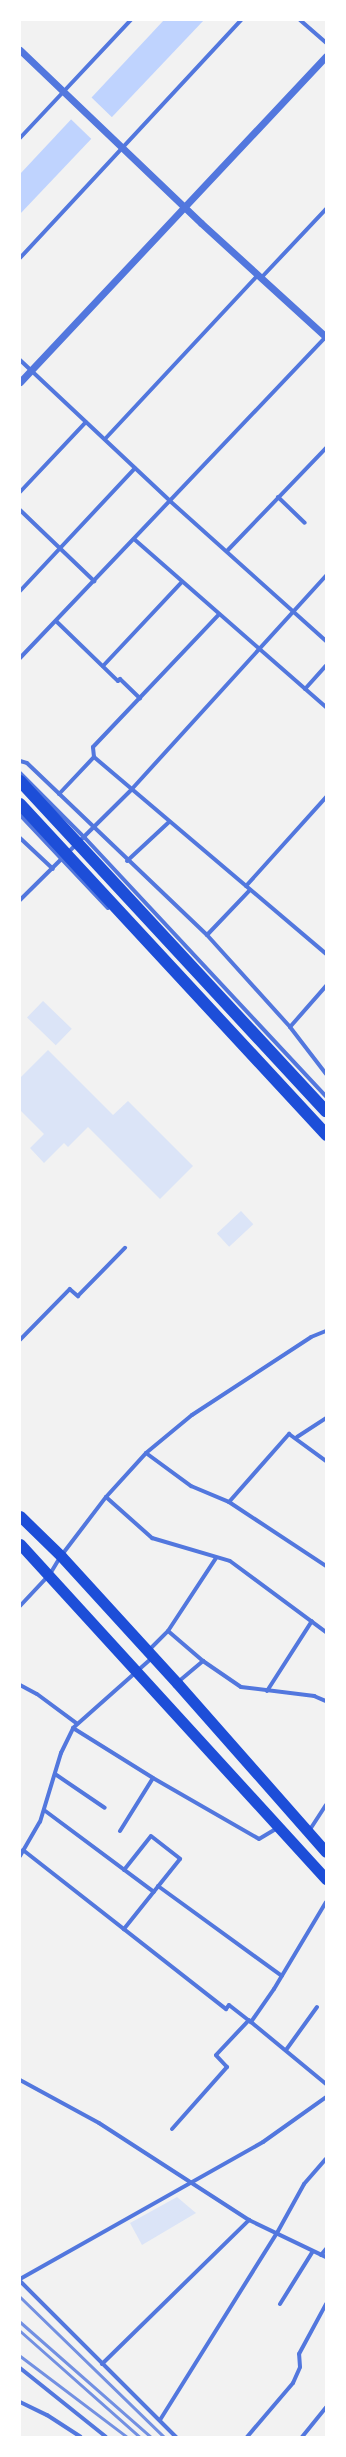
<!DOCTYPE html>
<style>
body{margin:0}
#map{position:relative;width:346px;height:2457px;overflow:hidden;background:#f2f2f2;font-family:Roboto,sans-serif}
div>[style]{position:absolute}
.green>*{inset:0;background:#dbe4f7;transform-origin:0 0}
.water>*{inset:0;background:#bfd3fe}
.pier>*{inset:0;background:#f2f2f2;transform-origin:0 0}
.pedestrian>*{height:3.5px;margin:-1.75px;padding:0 1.75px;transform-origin:1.75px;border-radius:1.75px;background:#5277de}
.minor>*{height:4px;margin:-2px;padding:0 2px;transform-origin:2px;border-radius:2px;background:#5277de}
.tertiary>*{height:7px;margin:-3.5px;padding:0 3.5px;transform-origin:3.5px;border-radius:3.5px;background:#5277de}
.trunk>*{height:11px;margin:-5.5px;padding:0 5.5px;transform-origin:5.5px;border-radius:5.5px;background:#1d4ed8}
.motorway>*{height:12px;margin:-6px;padding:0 6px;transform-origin:6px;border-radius:6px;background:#1d4ed8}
.rail>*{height:3px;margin:-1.5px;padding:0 1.5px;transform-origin:1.5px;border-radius:1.5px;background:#7290e2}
span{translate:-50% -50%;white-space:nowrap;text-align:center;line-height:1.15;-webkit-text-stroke:3px #fff;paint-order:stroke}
.frame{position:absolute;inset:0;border:21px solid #fff;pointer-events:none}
</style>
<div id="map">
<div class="green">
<i style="left:43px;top:1001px;width:40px;height:23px;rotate:44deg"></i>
<i style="clip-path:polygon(48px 1050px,113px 1115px,128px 1101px,193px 1166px,160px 1199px,88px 1127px,68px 1147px,64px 1143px,44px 1163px,30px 1148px,44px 1134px,20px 1110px,20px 1078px)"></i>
<i style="left:241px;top:1211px;width:18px;height:33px;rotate:47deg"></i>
<i style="clip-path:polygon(177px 2197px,196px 2213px,142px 2245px,130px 2223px)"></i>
</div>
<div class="water">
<i style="clip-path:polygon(164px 20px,204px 20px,20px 214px,20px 174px)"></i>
</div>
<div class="pier">
<i style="left:90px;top:96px;width:32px;height:30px;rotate:44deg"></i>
</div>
<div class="pedestrian">
<i style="left:20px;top:1340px;width:71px;rotate:-45.6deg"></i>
<i style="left:70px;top:1289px;width:11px;rotate:41deg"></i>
<i style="left:78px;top:1296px;width:67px;rotate:-45.6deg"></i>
</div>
<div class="minor">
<i style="left:300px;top:20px;width:35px;rotate:41deg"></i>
<i style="left:20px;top:138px;width:162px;rotate:-46.8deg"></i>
<i style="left:20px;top:258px;width:325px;rotate:-47.1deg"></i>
<i style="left:261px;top:278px;width:95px;rotate:-46.7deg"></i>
<i style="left:20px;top:360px;width:206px;rotate:43.2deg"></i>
<i style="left:170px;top:501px;width:210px;rotate:41.9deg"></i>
<i style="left:105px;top:439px;width:224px;rotate:-47deg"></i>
<i style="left:20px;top:492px;width:96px;rotate:-46.7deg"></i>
<i style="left:278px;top:497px;width:37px;rotate:44deg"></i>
<i style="left:20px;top:510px;width:103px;rotate:43.8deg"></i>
<i style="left:134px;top:539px;width:255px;rotate:41.2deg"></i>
<i style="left:227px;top:551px;width:143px;rotate:-46.1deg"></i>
<i style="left:20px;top:591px;width:168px;rotate:-46.9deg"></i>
<i style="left:56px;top:621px;width:86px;rotate:44.1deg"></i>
<i style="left:118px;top:681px;width:3px;rotate:-45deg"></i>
<i style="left:120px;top:679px;width:28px;rotate:44deg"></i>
<i style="left:20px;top:658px;width:443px;rotate:-46.4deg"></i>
<i style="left:103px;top:666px;width:115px;rotate:-46.8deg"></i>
<i style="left:305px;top:689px;width:31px;rotate:-48deg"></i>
<i style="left:94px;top:757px;width:304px;rotate:40.3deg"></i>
<i style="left:20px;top:761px;width:7px;rotate:16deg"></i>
<i style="left:27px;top:763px;width:249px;rotate:43.7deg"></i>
<i style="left:207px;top:935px;width:124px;rotate:47.9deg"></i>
<i style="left:290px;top:1027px;width:59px;rotate:52.5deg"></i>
<i style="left:20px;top:773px;width:92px;rotate:45deg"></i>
<i style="left:85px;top:838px;width:353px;rotate:47deg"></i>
<i style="left:59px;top:794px;width:51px;rotate:-46.6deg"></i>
<i style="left:94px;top:757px;width:10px;rotate:-96deg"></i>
<i style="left:93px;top:747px;width:183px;rotate:-46.5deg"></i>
<i style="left:20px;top:815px;width:128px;rotate:46.6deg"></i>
<i style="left:20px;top:838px;width:45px;rotate:43.2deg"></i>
<i style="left:127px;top:861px;width:57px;rotate:-42.9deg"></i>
<i style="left:246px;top:886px;width:120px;rotate:-48deg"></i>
<i style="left:20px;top:900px;width:156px;rotate:-44.7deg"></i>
<i style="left:131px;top:790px;width:290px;rotate:-47.7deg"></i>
<i style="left:207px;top:935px;width:62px;rotate:-46.3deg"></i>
<i style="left:290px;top:1027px;width:55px;rotate:-48.7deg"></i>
<i style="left:297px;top:1437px;width:35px;rotate:-33deg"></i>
<i style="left:146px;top:1453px;width:56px;rotate:36.3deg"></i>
<i style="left:191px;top:1486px;width:41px;rotate:22.8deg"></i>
<i style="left:229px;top:1502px;width:91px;rotate:-48.6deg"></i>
<i style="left:289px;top:1434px;width:46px;rotate:36.1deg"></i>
<i style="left:106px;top:1497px;width:62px;rotate:41.7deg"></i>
<i style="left:152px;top:1538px;width:81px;rotate:16.4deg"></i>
<i style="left:230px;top:1561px;width:119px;rotate:36.5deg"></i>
<i style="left:229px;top:1502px;width:116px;rotate:33.4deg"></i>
<i style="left:20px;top:1606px;width:44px;rotate:-46.8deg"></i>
<i style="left:50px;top:1574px;width:21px;rotate:-59deg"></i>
<i style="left:61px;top:1556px;width:74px;rotate:-52.7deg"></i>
<i style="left:106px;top:1497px;width:59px;rotate:-47.7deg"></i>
<i style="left:146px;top:1453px;width:60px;rotate:-39.6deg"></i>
<i style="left:192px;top:1415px;width:142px;rotate:-33.2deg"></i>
<i style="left:311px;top:1337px;width:16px;rotate:-22deg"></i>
<i style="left:149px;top:1650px;width:27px;rotate:-45deg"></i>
<i style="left:203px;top:1661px;width:46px;rotate:-139.4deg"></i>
<i style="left:168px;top:1631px;width:87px;rotate:-56.7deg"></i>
<i style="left:178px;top:1682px;width:33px;rotate:-40deg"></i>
<i style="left:203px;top:1661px;width:46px;rotate:34.4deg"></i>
<i style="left:241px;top:1687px;width:74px;rotate:7deg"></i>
<i style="left:314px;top:1696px;width:13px;rotate:23deg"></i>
<i style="left:20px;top:1685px;width:19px;rotate:28deg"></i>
<i style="left:37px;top:1694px;width:49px;rotate:36.6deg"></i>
<i style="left:267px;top:1691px;width:83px;rotate:-57.3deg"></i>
<i style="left:73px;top:1728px;width:94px;rotate:32deg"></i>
<i style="left:153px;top:1778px;width:122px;rotate:29.9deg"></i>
<i style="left:259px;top:1839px;width:21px;rotate:-31deg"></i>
<i style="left:55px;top:1774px;width:60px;rotate:34.2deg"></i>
<i style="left:44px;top:1810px;width:137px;rotate:36.7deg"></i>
<i style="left:120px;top:1831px;width:62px;rotate:-58.1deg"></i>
<i style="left:309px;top:1831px;width:31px;rotate:-57deg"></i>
<i style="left:23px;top:1850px;width:258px;rotate:38.1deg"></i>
<i style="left:226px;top:2009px;width:5px;rotate:-53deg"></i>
<i style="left:229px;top:2005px;width:28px;rotate:38deg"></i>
<i style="left:251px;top:2022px;width:97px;rotate:39.6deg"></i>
<i style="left:20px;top:1856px;width:39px;rotate:-60deg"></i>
<i style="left:40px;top:1822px;width:72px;rotate:-73.1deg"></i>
<i style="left:61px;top:1753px;width:28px;rotate:-64deg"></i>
<i style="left:73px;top:1728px;width:107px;rotate:-41.6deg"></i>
<i style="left:124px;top:1870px;width:43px;rotate:-51.5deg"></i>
<i style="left:151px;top:1836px;width:37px;rotate:38deg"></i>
<i style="left:180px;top:1859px;width:90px;rotate:128.7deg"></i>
<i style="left:158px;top:1886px;width:153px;rotate:36deg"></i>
<i style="left:251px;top:2022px;width:40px;rotate:-55.1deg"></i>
<i style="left:274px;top:1989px;width:101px;rotate:-59.1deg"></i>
<i style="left:286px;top:2050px;width:53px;rotate:-54.2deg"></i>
<i style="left:20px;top:2080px;width:90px;rotate:28.6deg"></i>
<i style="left:99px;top:2123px;width:179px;rotate:32.9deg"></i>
<i style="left:249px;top:2220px;width:85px;rotate:25.7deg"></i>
<i style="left:172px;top:2129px;width:83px;rotate:-48.4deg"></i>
<i style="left:227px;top:2067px;width:16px;rotate:-133deg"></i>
<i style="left:216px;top:2055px;width:48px;rotate:-46.7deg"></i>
<i style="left:321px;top:2255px;width:8px;rotate:-50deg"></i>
<i style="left:20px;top:2279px;width:279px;rotate:-29.4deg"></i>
<i style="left:263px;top:2142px;width:77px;rotate:-35.5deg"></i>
<i style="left:20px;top:2281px;width:221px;rotate:45deg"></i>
<i style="left:280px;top:2304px;width:62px;rotate:-58.1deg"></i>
<i style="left:102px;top:2364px;width:206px;rotate:-44.4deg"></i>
<i style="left:20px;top:2368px;width:110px;rotate:38.7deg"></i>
<i style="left:20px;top:2402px;width:30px;rotate:26deg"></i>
<i style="left:47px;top:2415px;width:40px;rotate:32.9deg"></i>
<i style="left:160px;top:2420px;width:221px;rotate:-58deg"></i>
<i style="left:277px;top:2233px;width:56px;rotate:-61.1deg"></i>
<i style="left:304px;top:2184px;width:33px;rotate:-49deg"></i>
<i style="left:247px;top:2437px;width:71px;rotate:-49.6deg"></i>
<i style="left:293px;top:2383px;width:17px;rotate:-66deg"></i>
<i style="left:300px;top:2367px;width:13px;rotate:-94deg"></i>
<i style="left:299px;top:2354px;width:57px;rotate:-61.6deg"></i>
<i style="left:302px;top:2437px;width:38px;rotate:-51deg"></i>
</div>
<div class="tertiary">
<i style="left:20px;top:50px;width:250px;rotate:43.7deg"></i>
<i style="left:201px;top:223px;width:169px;rotate:42.4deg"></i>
<i style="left:20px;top:382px;width:447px;rotate:-46.8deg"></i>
</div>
<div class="trunk">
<i style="left:20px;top:1516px;width:57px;rotate:44.3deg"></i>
<i style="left:61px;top:1556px;width:172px;rotate:47.6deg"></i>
<i style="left:177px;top:1683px;width:225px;rotate:48.6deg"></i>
<i style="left:20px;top:1544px;width:454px;rotate:47.6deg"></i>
</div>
<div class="motorway">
<i style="left:20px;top:781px;width:450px;rotate:47.2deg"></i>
<i style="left:20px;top:804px;width:451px;rotate:47.2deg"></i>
</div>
<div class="rail">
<i style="left:20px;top:2297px;width:201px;rotate:44.2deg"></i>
<i style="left:20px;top:2322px;width:174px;rotate:41.3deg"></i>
<i style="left:20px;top:2331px;width:160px;rotate:41.5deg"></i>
<i style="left:20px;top:2356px;width:134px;rotate:37.1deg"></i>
</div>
<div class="frame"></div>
</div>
